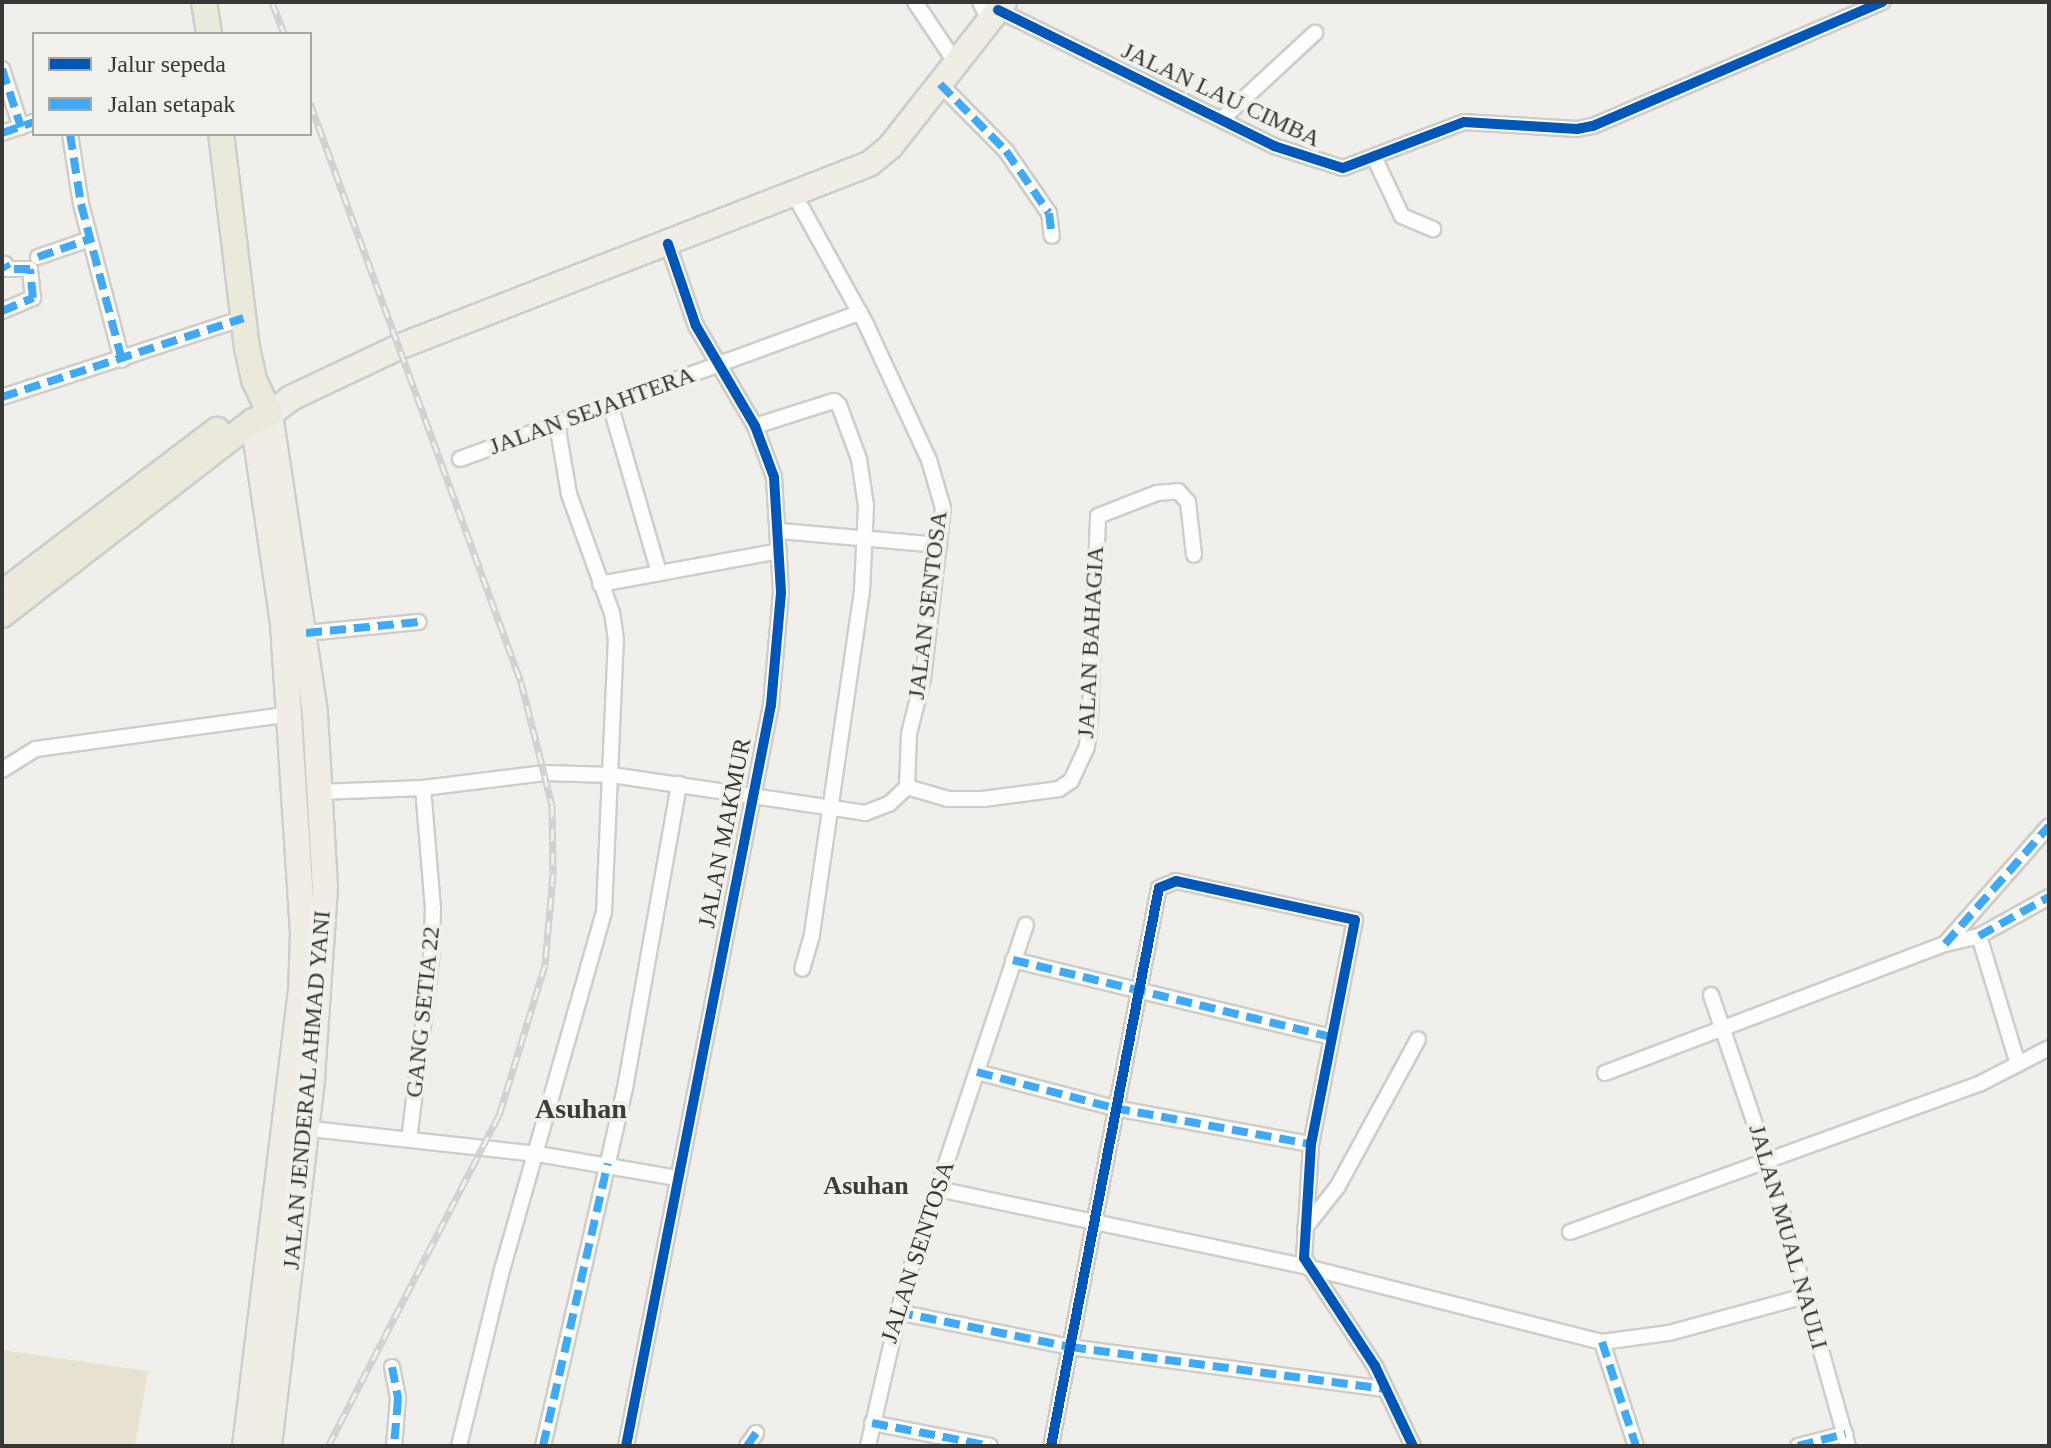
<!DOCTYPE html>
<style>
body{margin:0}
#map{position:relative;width:2051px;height:1448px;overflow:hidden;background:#f0efec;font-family:"Times New Roman",serif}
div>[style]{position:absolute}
.green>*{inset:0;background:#e7e2cf}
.roads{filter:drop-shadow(2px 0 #cdcdca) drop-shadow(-2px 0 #cdcdca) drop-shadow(0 2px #cdcdca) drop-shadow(0 -2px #cdcdca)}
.minor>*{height:14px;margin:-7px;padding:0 7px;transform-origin:7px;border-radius:7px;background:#fdfdfc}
.primary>*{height:24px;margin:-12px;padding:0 12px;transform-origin:12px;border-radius:12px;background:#efede4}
.trunk>*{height:24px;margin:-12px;padding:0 12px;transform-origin:12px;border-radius:12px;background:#ebe8dc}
.rail>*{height:7px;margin-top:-3.5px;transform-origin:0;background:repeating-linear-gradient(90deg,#f1f0eb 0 12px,#d0d0cf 0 24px);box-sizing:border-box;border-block:2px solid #d0d0cf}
.quiet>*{height:8px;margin-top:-4px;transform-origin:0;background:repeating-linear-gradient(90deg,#3fa9f5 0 16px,transparent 0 24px)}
.cycleway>*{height:10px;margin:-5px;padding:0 5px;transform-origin:5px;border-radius:5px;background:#0057b8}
span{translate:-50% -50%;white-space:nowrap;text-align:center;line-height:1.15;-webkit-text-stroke:8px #f1f0eb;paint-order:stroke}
.street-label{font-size:24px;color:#373735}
.neighbourhood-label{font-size:26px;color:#3c3c38;font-weight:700}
.quarter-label{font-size:28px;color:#3c3c38;font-weight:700}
.frame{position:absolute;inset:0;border:4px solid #373735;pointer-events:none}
.legend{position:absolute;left:32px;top:32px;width:280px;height:104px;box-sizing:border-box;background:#f1f0eb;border:2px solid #a7a6a2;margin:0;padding:10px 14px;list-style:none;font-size:24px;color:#373735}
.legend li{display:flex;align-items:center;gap:16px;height:40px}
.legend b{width:40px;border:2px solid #a7a6a2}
</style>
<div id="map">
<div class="green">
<i style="clip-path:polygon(2px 1350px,148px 1371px,135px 1446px,2px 1446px)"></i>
</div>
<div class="roads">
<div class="minor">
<i style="left:915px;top:2px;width:73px;rotate:56.1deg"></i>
<i style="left:980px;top:2px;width:20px;rotate:63deg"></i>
<i style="left:998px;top:10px;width:308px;rotate:26.2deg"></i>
<i style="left:1274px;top:146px;width:72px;rotate:17.7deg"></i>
<i style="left:1343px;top:168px;width:129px;rotate:-20.8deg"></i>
<i style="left:1464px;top:122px;width:113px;rotate:3.5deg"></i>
<i style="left:1577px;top:129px;width:16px;rotate:-11deg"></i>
<i style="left:1593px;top:126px;width:315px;rotate:-23.2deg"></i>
<i style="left:2px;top:69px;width:61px;rotate:71.9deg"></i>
<i style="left:940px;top:84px;width:94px;rotate:45.4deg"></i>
<i style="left:1006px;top:151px;width:75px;rotate:55.3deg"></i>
<i style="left:1049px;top:213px;width:23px;rotate:83deg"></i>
<i style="left:1222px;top:119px;width:127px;rotate:-42.8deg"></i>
<i style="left:2px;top:133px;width:34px;rotate:-19deg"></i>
<i style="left:70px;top:134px;width:71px;rotate:81.1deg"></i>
<i style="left:81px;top:204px;width:161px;rotate:75.3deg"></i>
<i style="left:1375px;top:159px;width:63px;rotate:64.7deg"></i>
<i style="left:1402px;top:216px;width:34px;rotate:23deg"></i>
<i style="left:38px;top:257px;width:55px;rotate:-19.1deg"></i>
<i style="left:2px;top:311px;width:34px;rotate:-23deg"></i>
<i style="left:33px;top:298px;width:29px;rotate:-96deg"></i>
<i style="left:30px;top:269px;width:22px;rotate:180deg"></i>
<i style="left:8px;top:269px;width:6px;rotate:-121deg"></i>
<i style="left:2px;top:397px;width:254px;rotate:-18.1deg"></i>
<i style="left:610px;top:404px;width:176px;rotate:73.8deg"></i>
<i style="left:755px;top:426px;width:83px;rotate:-17.6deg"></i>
<i style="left:834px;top:401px;width:6px;rotate:39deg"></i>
<i style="left:839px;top:405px;width:58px;rotate:69.7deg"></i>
<i style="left:859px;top:459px;width:48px;rotate:81.5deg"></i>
<i style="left:866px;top:506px;width:85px;rotate:92.7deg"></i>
<i style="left:862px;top:591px;width:348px;rotate:98.3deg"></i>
<i style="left:812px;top:935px;width:35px;rotate:106deg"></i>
<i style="left:460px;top:459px;width:426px;rotate:-20.1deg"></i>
<i style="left:780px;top:531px;width:160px;rotate:5deg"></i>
<i style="left:600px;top:584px;width:182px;rotate:-10.4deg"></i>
<i style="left:306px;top:633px;width:113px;rotate:-5.6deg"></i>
<i style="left:2px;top:770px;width:40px;rotate:-32deg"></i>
<i style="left:36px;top:749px;width:257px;rotate:-7.8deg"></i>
<i style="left:907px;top:787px;width:43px;rotate:16.3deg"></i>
<i style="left:948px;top:799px;width:35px"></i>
<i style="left:983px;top:799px;width:77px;rotate:-7.5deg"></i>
<i style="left:1059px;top:789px;width:14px;rotate:-34deg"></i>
<i style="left:1071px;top:781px;width:38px;rotate:-65deg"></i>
<i style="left:1087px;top:746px;width:29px;rotate:-84deg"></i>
<i style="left:1090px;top:717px;width:201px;rotate:-87.7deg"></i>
<i style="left:1098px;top:516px;width:63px;rotate:-21.3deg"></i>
<i style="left:1157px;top:493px;width:21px;rotate:-5deg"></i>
<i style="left:1178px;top:491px;width:15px;rotate:48deg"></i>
<i style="left:1188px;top:502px;width:53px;rotate:83.5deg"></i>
<i style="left:319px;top:792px;width:104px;rotate:-2.2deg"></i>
<i style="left:423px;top:788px;width:123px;rotate:-7deg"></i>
<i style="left:545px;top:773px;width:67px;rotate:1.7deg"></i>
<i style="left:612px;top:775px;width:256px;rotate:8.5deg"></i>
<i style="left:865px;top:813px;width:26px;rotate:-21deg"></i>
<i style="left:889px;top:804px;width:25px;rotate:-43deg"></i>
<i style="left:907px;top:787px;width:53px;rotate:-87.8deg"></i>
<i style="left:909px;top:734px;width:58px;rotate:-76deg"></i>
<i style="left:923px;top:678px;width:171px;rotate:-83.3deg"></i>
<i style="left:943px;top:508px;width:50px;rotate:-106.3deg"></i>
<i style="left:929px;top:460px;width:150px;rotate:-114.9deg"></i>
<i style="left:866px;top:324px;width:146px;rotate:-119deg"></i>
<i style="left:1979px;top:936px;width:134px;rotate:73.1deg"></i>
<i style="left:1945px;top:944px;width:157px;rotate:-48.6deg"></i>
<i style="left:1013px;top:960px;width:328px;rotate:13.6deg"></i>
<i style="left:1711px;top:995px;width:176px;rotate:71.2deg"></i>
<i style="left:1768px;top:1162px;width:295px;rotate:74.3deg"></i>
<i style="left:977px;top:1072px;width:142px;rotate:14.7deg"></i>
<i style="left:1114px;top:1108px;width:200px;rotate:10.4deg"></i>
<i style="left:1605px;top:1073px;width:364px;rotate:-20.8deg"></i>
<i style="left:1945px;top:944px;width:35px;rotate:-13deg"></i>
<i style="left:1979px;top:936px;width:80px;rotate:-29.1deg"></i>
<i style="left:302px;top:1128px;width:237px;rotate:6.3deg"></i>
<i style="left:538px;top:1154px;width:141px;rotate:9.8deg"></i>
<i style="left:409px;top:1140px;width:180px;rotate:-83deg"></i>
<i style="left:431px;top:961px;width:52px;rotate:-87.8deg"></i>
<i style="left:433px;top:909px;width:121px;rotate:-94.7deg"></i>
<i style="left:938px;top:1189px;width:377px;rotate:11.9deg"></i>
<i style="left:1307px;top:1267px;width:304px;rotate:14.3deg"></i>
<i style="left:1602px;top:1342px;width:68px;rotate:-7.7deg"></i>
<i style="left:1669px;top:1333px;width:141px;rotate:-15.2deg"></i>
<i style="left:1305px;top:1228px;width:53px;rotate:-51.8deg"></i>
<i style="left:1338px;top:1186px;width:167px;rotate:-61.4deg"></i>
<i style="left:1570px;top:1232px;width:437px;rotate:-19.9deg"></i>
<i style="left:1981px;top:1083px;width:76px;rotate:-27.2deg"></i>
<i style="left:897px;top:1312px;width:177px;rotate:11.4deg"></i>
<i style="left:1070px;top:1347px;width:318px;rotate:7.6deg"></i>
<i style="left:1602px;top:1342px;width:109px;rotate:71.9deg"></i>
<i style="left:392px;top:1367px;width:33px;rotate:79deg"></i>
<i style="left:398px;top:1399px;width:47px;rotate:94.9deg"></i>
<i style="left:872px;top:1423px;width:120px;rotate:11deg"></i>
<i style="left:459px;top:1446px;width:181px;rotate:-76.3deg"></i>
<i style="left:502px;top:1270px;width:372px;rotate:-74.1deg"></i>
<i style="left:604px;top:912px;width:272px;rotate:-87.5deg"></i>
<i style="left:616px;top:640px;width:27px;rotate:-98deg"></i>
<i style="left:612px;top:613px;width:127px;rotate:-109.9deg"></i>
<i style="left:569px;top:494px;width:71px;rotate:-99.7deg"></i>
<i style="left:543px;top:1446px;width:367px;rotate:-77.1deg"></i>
<i style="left:625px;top:1088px;width:309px;rotate:-79.9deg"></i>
<i style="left:626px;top:1446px;width:755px;rotate:-78.93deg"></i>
<i style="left:771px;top:705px;width:113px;rotate:-84.9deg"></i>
<i style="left:781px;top:592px;width:115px;rotate:-93.5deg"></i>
<i style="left:774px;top:477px;width:54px;rotate:-110.4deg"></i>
<i style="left:755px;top:426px;width:116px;rotate:-120.5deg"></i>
<i style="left:696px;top:326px;width:87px;rotate:-108.9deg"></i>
<i style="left:747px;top:1446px;width:16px;rotate:-55deg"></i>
<i style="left:868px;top:1446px;width:161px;rotate:-77.1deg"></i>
<i style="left:904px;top:1289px;width:384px;rotate:-71.5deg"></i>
<i style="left:1051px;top:1446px;width:568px;rotate:-79.05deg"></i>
<i style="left:1159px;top:888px;width:18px;rotate:-22deg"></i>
<i style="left:1176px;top:881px;width:183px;rotate:12.3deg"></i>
<i style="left:1355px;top:920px;width:228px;rotate:101.1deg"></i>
<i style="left:1311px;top:1144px;width:114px;rotate:93.5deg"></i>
<i style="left:1304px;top:1258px;width:129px;rotate:56.7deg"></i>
<i style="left:1375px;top:1366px;width:89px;rotate:64.6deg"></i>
<i style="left:1798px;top:1446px;width:49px;rotate:-14.3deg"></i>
</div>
<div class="primary">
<i style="left:245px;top:1446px;width:458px;rotate:-83deg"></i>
<i style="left:301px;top:991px;width:58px;rotate:-88deg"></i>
<i style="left:303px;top:933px;width:311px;rotate:-93.7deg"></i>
<i style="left:283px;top:623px;width:204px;rotate:-98.4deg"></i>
<i style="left:269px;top:1446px;width:371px;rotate:-83.3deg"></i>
<i style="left:312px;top:1078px;width:190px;rotate:-86.1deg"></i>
<i style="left:325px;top:888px;width:176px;rotate:-93.3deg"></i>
<i style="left:315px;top:712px;width:301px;rotate:-98.6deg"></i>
<i style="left:270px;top:414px;width:26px;rotate:-37deg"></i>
<i style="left:291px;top:398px;width:122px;rotate:-25.3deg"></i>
<i style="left:401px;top:346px;width:502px;rotate:-21.25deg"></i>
<i style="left:869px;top:164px;width:27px;rotate:-39deg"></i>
<i style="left:890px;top:147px;width:184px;rotate:-51.8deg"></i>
</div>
<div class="trunk">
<i style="left:204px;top:2px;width:32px;rotate:81deg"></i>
<i style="left:2px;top:593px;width:270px;rotate:-37.2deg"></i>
<i style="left:2px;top:615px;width:317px;rotate:-37.7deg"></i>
<i style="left:253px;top:421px;width:18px;rotate:-22deg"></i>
<i style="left:270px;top:414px;width:38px;rotate:-115deg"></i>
<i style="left:254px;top:380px;width:33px;rotate:-102deg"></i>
<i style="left:247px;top:348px;width:216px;rotate:-96.9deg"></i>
</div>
</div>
<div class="rail">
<i style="left:272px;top:2px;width:34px;rotate:69deg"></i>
<i style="left:310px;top:103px;width:616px;rotate:69.98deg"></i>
<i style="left:521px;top:682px;width:127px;rotate:75.9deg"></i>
<i style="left:552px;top:805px;width:69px;rotate:89.2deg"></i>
<i style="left:553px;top:874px;width:91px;rotate:95deg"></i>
<i style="left:545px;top:965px;width:157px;rotate:107deg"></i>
<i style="left:499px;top:1115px;width:373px;rotate:117.3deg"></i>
</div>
<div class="quiet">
<i style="left:2px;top:69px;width:61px;rotate:71.9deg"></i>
<i style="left:940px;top:84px;width:94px;rotate:45.4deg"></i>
<i style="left:1006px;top:151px;width:75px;rotate:55.3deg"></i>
<i style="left:1049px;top:213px;width:23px;rotate:83deg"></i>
<i style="left:2px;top:133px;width:34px;rotate:-19deg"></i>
<i style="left:70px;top:134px;width:71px;rotate:81.1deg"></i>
<i style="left:81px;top:204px;width:161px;rotate:75.3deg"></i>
<i style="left:38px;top:257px;width:55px;rotate:-19.1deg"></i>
<i style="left:2px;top:311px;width:34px;rotate:-23deg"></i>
<i style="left:33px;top:298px;width:29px;rotate:-96deg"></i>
<i style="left:30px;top:269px;width:22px;rotate:180deg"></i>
<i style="left:8px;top:269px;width:6px;rotate:-121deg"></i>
<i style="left:2px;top:397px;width:254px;rotate:-18.1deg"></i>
<i style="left:306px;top:633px;width:113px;rotate:-5.6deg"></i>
<i style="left:1979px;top:936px;width:80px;rotate:-29.1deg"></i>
<i style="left:1945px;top:944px;width:157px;rotate:-48.6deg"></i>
<i style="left:1013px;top:960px;width:328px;rotate:13.6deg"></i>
<i style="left:977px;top:1072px;width:142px;rotate:14.7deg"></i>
<i style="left:1114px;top:1108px;width:200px;rotate:10.4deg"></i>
<i style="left:897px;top:1312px;width:177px;rotate:11.4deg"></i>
<i style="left:1070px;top:1347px;width:318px;rotate:7.6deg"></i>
<i style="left:1602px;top:1342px;width:109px;rotate:71.9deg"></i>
<i style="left:392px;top:1367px;width:33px;rotate:79deg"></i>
<i style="left:398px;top:1399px;width:47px;rotate:94.9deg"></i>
<i style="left:872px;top:1423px;width:120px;rotate:11deg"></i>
<i style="left:543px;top:1446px;width:290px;rotate:-77.1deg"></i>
<i style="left:747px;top:1446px;width:16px;rotate:-55deg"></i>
<i style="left:1798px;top:1446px;width:49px;rotate:-14.3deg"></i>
</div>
<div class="cycleway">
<i style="left:998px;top:10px;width:308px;rotate:26.2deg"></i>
<i style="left:1274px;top:146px;width:72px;rotate:17.7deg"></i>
<i style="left:1343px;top:168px;width:129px;rotate:-20.8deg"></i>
<i style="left:1464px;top:122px;width:113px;rotate:3.5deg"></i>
<i style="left:1577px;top:129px;width:16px;rotate:-11deg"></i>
<i style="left:1593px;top:126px;width:315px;rotate:-23.2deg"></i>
<i style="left:626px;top:1446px;width:755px;rotate:-78.93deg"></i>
<i style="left:771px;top:705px;width:113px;rotate:-84.9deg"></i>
<i style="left:781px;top:592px;width:115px;rotate:-93.5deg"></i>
<i style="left:774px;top:477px;width:54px;rotate:-110.4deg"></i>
<i style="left:755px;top:426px;width:116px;rotate:-120.5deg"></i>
<i style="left:696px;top:326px;width:87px;rotate:-108.9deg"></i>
<i style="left:1051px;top:1446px;width:568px;rotate:-79.05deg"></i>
<i style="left:1159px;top:888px;width:18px;rotate:-22deg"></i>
<i style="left:1176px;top:881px;width:183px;rotate:12.3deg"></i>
<i style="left:1355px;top:920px;width:228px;rotate:101.1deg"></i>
<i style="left:1311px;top:1144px;width:114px;rotate:93.5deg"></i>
<i style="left:1304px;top:1258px;width:129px;rotate:56.7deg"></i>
<i style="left:1375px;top:1366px;width:89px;rotate:64.6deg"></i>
</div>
<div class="street-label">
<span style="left:1221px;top:95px;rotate:25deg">JALAN LAU CIMBA</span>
<span style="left:592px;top:411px;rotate:-20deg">JALAN SEJAHTERA</span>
<span style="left:928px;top:605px;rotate:-83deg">JALAN SENTOSA</span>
<span style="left:1091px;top:642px;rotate:-87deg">JALAN BAHAGIA</span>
<span style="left:725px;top:833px;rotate:-79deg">JALAN MAKMUR</span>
<span style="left:423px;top:1012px;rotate:-84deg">GANG SETIA 22</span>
<span style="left:307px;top:1090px;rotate:-85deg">JALAN JENDERAL AHMAD YANI</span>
<span style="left:1788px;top:1237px;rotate:74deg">JALAN MUAL NAULI</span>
<span style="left:918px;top:1252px;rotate:-72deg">JALAN SENTOSA</span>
</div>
<div class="neighbourhood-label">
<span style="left:866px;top:1186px">Asuhan</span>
</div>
<div class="quarter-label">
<span style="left:581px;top:1109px">Asuhan</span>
</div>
<div class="frame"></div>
<ul class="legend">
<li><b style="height:10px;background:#0057b8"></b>Jalur sepeda</li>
<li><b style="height:10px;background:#3fa9f5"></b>Jalan setapak</li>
</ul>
</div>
